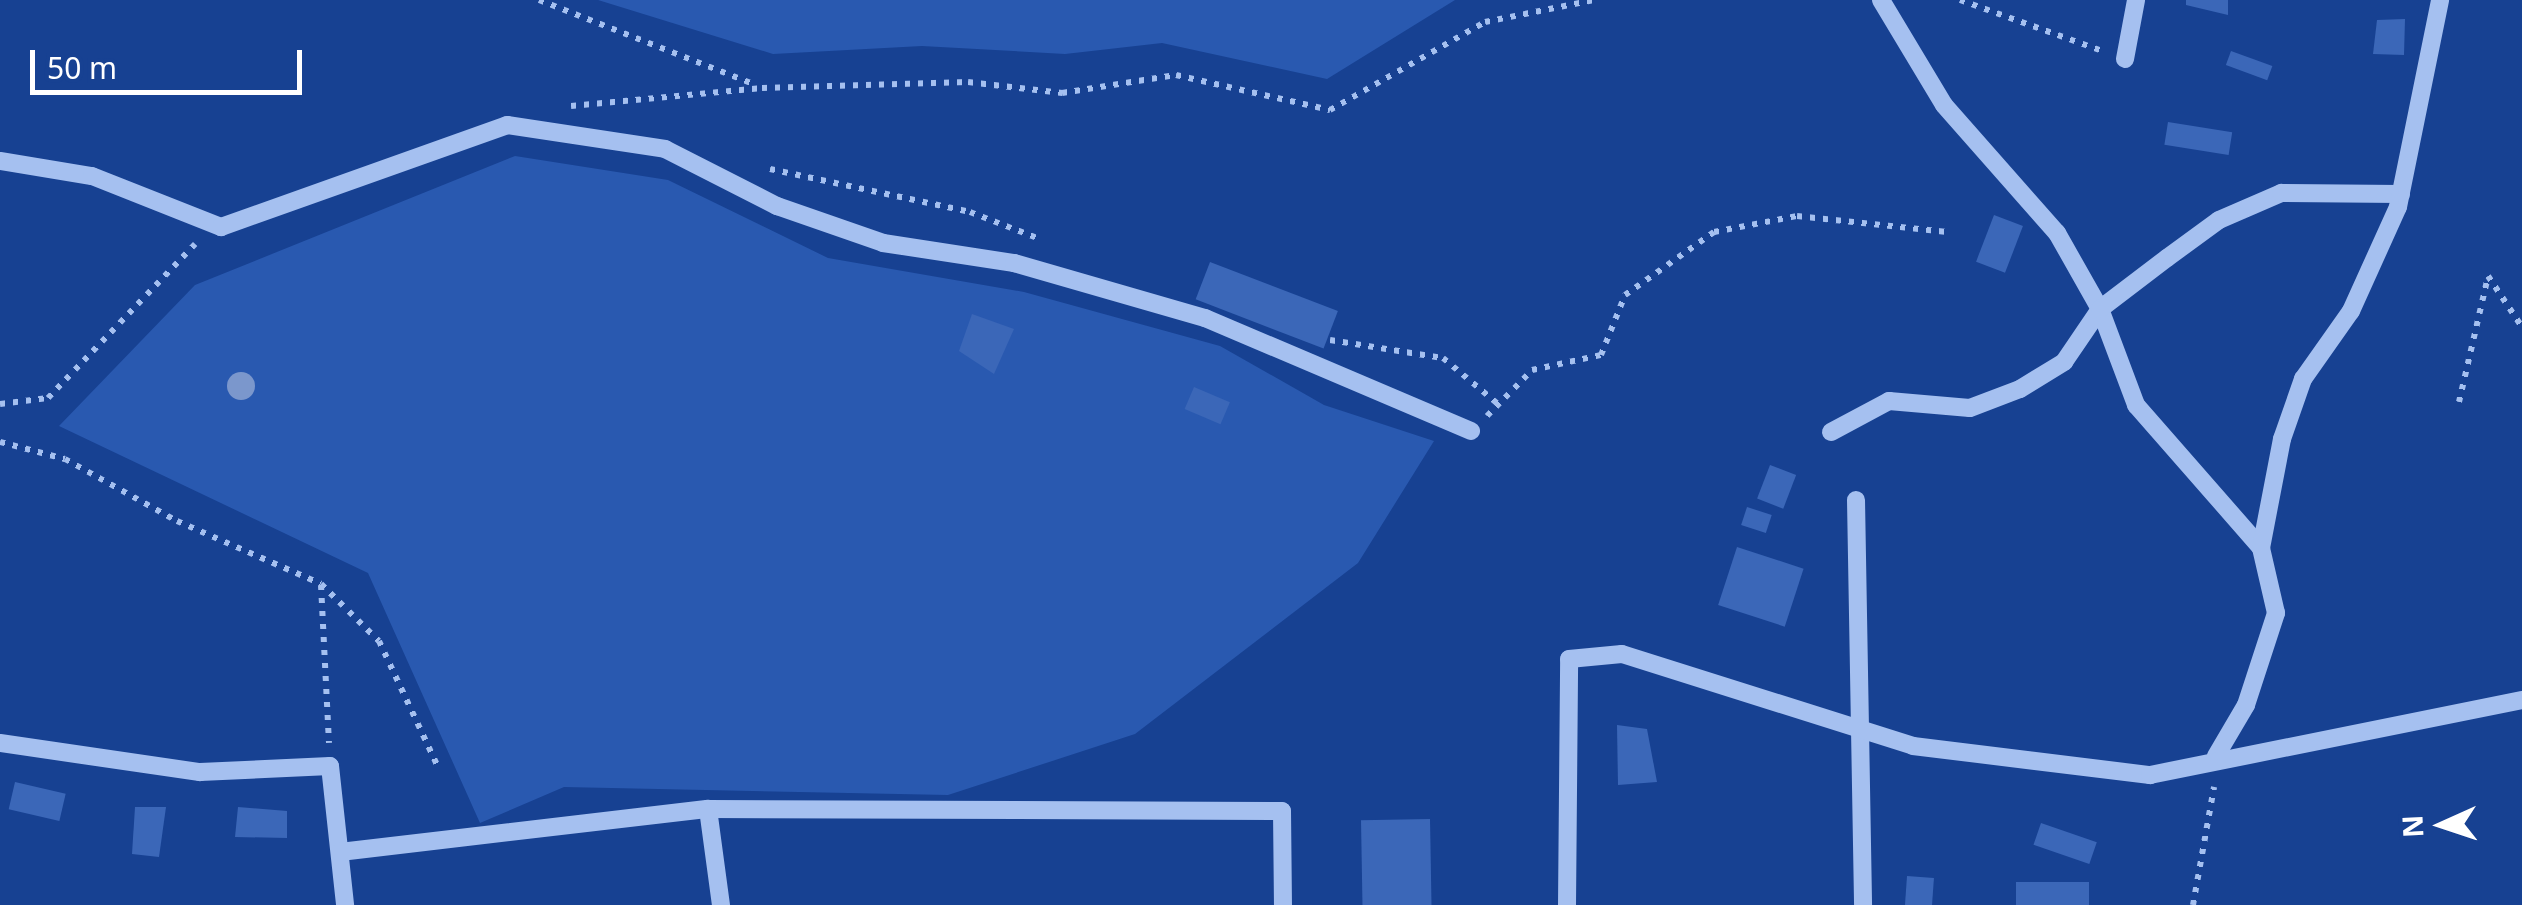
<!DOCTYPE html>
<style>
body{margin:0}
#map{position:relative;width:2522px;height:905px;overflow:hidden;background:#174192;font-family:"Noto Sans",sans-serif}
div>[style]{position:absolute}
.green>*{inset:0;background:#2959b0}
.building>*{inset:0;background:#3b67b8;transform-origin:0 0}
.path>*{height:6px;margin-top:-3px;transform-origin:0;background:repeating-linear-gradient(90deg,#a5c0f0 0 5px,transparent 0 13px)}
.minor>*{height:18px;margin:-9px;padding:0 9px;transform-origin:9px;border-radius:9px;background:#a5c0f0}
.trees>*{width:28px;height:28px;margin:-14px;border-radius:50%;background:#7b97cc}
span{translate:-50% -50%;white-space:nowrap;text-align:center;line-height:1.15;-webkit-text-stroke:8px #174192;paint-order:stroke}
.north{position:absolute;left:2392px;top:775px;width:100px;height:100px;-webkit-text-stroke:8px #174192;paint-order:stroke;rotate:267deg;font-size:28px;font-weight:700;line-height:40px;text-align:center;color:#fff}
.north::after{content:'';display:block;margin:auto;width:35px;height:45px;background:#fff;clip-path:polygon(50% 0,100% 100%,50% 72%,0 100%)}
.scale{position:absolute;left:30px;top:50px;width:272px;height:45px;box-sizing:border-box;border:5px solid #fff;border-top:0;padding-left:12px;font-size:30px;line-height:35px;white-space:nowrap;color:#fff;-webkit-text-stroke:8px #174192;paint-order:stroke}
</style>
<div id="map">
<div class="green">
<i style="clip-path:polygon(598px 0,1455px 0,1327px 79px,1162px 43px,1065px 54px,922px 46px,773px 54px)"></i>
<i style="clip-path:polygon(515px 156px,668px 180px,828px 258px,1024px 292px,1220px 346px,1324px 405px,1434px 441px,1358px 563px,1135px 734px,948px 795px,564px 787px,480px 823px,368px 573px,59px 426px,195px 285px)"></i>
</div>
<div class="building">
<i style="clip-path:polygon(2186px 0,2228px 0,2228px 15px,2186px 5px)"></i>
<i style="clip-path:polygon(2405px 19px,2404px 55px,2373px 54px,2377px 20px)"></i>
<i style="left:2231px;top:51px;width:44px;height:15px;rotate:20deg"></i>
<i style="left:2168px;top:122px;width:65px;height:23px;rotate:9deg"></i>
<i style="left:1994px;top:215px;width:31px;height:50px;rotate:21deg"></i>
<i style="left:1210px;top:262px;width:137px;height:40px;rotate:21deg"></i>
<i style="clip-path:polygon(972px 314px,1014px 329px,994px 374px,959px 351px)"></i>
<i style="left:1194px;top:387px;width:39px;height:24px;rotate:23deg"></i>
<i style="left:1770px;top:465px;width:28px;height:36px;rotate:21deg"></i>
<i style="left:1747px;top:507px;width:26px;height:19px;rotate:18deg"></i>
<i style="left:1737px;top:547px;width:70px;height:61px;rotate:18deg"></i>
<i style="clip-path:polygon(1617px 725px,1647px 729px,1657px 782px,1618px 785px)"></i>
<i style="left:15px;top:782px;width:52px;height:28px;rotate:13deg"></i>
<i style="clip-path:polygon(135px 807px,166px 807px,159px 857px,132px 854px)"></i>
<i style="clip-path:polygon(238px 807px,287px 811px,287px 838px,235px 837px)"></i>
<i style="left:1430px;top:819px;width:86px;height:69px;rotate:89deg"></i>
<i style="left:2041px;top:823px;width:59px;height:23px;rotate:19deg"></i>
<i style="left:1907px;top:876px;width:27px;height:29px;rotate:4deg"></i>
<i style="left:2089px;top:882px;width:23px;height:73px;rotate:90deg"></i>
</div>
<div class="path">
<i style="left:539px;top:0;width:233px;rotate:21.4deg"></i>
<i style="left:1960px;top:0;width:149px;rotate:19.7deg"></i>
<i style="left:571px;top:106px;width:192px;rotate:-5.4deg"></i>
<i style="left:762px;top:88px;width:206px;rotate:-1.7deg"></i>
<i style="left:968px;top:82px;width:95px;rotate:6.7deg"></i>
<i style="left:1062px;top:93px;width:115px;rotate:-9deg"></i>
<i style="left:1176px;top:75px;width:158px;rotate:12.8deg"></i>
<i style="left:1330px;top:110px;width:178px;rotate:-29.6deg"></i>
<i style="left:1485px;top:22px;width:111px;rotate:-11.4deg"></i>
<i style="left:770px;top:169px;width:205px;rotate:12.1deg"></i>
<i style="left:970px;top:212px;width:72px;rotate:21.2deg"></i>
<i style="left:1330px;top:340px;width:114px;rotate:9.1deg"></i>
<i style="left:1443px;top:358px;width:72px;rotate:39.9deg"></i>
<i style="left:2459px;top:402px;width:129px;rotate:-77deg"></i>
<i style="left:2488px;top:276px;width:61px;rotate:56.3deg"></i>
<i style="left:0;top:404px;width:48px;rotate:-7.1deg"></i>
<i style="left:48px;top:398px;width:213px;rotate:-46.3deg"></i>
<i style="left:1487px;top:416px;width:64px;rotate:-45.6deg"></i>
<i style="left:1532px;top:370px;width:71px;rotate:-12.3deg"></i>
<i style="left:1601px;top:355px;width:65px;rotate:-68.2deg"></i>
<i style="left:1625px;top:295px;width:109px;rotate:-35.3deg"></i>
<i style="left:1714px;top:232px;width:85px;rotate:-10.9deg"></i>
<i style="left:1797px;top:216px;width:151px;rotate:6.1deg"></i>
<i style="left:0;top:442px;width:67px;rotate:14.7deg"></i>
<i style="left:65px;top:459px;width:128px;rotate:29deg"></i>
<i style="left:177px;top:521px;width:157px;rotate:23.6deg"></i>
<i style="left:321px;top:584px;width:81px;rotate:44.5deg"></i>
<i style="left:379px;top:641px;width:141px;rotate:64.9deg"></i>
<i style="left:321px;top:585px;width:158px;rotate:87.1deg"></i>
<i style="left:2193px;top:905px;width:120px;rotate:-79.9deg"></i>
</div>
<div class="minor">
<i style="left:1881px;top:0;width:122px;rotate:59deg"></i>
<i style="left:1944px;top:105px;width:171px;rotate:48.6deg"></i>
<i style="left:2057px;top:233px;width:87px;rotate:60.5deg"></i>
<i style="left:2100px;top:309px;width:103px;rotate:69.4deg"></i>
<i style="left:2136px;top:405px;width:190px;rotate:48.8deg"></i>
<i style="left:2125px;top:59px;width:60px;rotate:-79.4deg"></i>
<i style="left:0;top:161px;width:93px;rotate:9.3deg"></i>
<i style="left:92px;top:176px;width:139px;rotate:21.6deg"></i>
<i style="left:221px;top:227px;width:304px;rotate:-19.6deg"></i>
<i style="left:507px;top:125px;width:160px;rotate:8.6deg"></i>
<i style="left:665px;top:149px;width:126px;rotate:27deg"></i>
<i style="left:777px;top:206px;width:112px;rotate:19.2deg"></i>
<i style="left:883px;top:243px;width:133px;rotate:8.7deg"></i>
<i style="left:1014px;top:263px;width:199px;rotate:16.1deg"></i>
<i style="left:1205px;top:318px;width:289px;rotate:23deg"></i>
<i style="left:1831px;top:432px;width:66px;rotate:-28.1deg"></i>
<i style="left:1889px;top:401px;width:81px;rotate:4.9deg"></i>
<i style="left:1970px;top:408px;width:53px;rotate:-20.8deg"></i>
<i style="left:2020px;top:389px;width:52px;rotate:-31.5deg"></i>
<i style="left:2064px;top:362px;width:64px;rotate:-55.8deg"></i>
<i style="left:2100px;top:309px;width:84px;rotate:-37.3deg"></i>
<i style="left:2167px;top:258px;width:64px;rotate:-36.2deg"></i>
<i style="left:2219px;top:220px;width:68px;rotate:-23.5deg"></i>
<i style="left:2281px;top:193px;width:120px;rotate:0.5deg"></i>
<i style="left:1856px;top:500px;width:405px;rotate:89deg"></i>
<i style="left:0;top:743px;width:202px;rotate:8.3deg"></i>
<i style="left:200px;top:772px;width:130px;rotate:-2.6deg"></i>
<i style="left:330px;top:766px;width:140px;rotate:83.8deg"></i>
<i style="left:2216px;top:756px;width:59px;rotate:-59.5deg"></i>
<i style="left:2246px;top:705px;width:97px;rotate:-71.9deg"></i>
<i style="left:2276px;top:613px;width:67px;rotate:-103deg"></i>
<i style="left:2261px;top:548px;width:111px;rotate:-79.1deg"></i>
<i style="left:2282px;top:439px;width:64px;rotate:-70.7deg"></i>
<i style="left:2303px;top:379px;width:83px;rotate:-54.8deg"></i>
<i style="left:2351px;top:311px;width:114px;rotate:-65.7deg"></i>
<i style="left:2398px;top:207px;width:211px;rotate:-78.5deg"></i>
<i style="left:708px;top:809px;width:97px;rotate:82.3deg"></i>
<i style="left:340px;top:852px;width:371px;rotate:-6.7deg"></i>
<i style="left:708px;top:809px;width:574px;rotate:0.2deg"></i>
<i style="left:1282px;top:811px;width:94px;rotate:89.4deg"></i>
<i style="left:1567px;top:905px;width:246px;rotate:-89.5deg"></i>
<i style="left:1569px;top:659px;width:53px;rotate:-5.4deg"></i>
<i style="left:1622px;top:654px;width:305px;rotate:17.5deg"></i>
<i style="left:1913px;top:746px;width:239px;rotate:7deg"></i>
<i style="left:2150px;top:775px;width:379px;rotate:-11.4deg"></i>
</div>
<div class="trees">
<i style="left:241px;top:386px"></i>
</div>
<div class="north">N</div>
<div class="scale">50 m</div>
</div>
